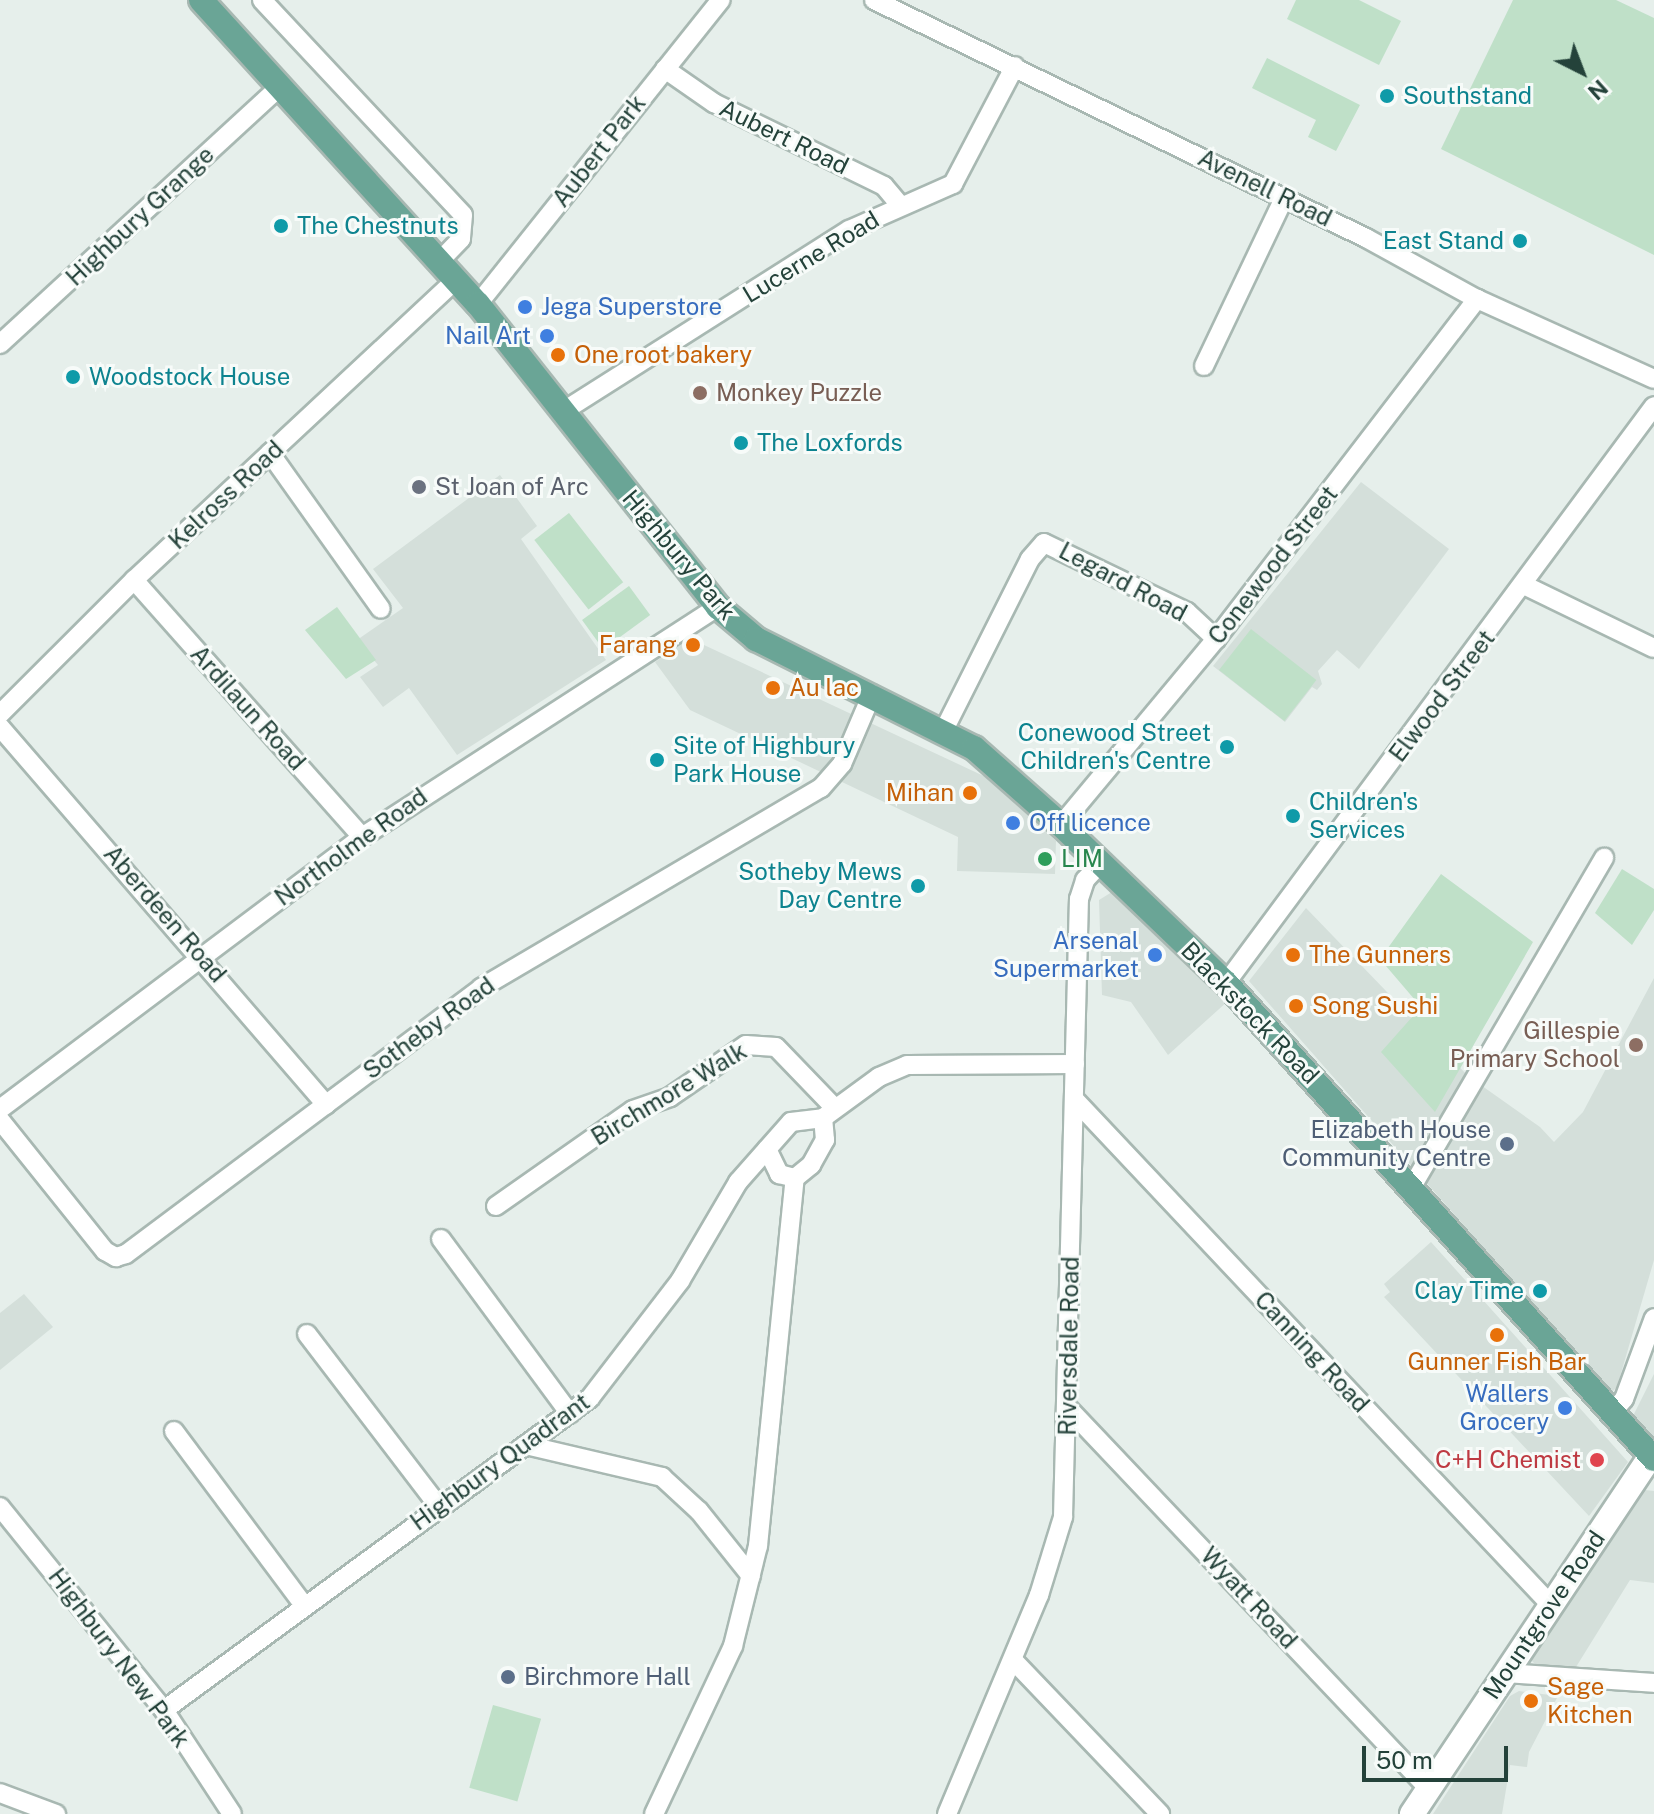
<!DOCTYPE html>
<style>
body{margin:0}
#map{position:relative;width:1654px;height:1814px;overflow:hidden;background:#e6efeb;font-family:"Public Sans",sans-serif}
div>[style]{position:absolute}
.built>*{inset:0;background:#d4dfda}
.green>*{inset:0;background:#bfe0c8;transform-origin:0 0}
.roads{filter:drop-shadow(2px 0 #a8b8b2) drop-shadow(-2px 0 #a8b8b2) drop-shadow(0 2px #a8b8b2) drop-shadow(0 -2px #a8b8b2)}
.minor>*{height:18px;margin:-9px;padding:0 9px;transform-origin:9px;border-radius:9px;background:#fff}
.tertiary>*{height:24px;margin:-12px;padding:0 12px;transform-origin:12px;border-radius:12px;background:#fff}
.primary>*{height:24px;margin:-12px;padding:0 12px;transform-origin:12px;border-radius:12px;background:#6aa596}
.dots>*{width:22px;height:22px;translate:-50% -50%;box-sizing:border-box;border:4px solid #f7fbf9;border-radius:50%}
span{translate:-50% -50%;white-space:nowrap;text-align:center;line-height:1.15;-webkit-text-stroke:6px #f7fbf9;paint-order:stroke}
.culture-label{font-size:24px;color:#0d838f}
.left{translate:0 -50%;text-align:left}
.right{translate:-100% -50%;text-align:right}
.street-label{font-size:24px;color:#24423a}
.shop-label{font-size:24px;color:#366cbe}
.food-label{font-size:24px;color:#c56008}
.education-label{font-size:24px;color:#785e54}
.worship-label{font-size:24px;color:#5b616d}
.leisure-label{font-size:24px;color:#27864d}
.service-label{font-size:24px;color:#4e5e75}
.health-label{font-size:24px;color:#be3a42}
.north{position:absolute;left:1542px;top:32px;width:80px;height:80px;-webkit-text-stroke:6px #f7fbf9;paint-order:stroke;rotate:138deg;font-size:22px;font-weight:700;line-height:32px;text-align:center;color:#24423a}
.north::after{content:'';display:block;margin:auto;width:28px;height:36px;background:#24423a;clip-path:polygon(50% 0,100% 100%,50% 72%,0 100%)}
.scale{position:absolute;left:1362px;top:1746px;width:146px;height:36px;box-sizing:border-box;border:4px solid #24423a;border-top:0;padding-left:10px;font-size:24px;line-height:28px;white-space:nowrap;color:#24423a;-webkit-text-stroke:6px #f7fbf9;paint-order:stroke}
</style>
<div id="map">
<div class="built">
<i style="clip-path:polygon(500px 475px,537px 526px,521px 539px,606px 660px,457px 755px,409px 688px,383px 707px,360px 677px,378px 665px,357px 640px,403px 608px,373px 569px)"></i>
<i style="clip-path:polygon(1361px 482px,1449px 549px,1359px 669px,1337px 650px,1318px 671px,1322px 684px,1317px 690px,1312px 687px,1285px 722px,1213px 666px)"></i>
<i style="clip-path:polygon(689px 638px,988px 778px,1056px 841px,1055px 874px,957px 871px,958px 837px,690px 710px,655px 662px)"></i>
<i style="clip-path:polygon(1112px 892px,1228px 1001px,1168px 1055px,1131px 1002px,1102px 995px,1099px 900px)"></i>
<i style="clip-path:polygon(1306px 908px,1468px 1076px,1540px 1127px,1554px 1142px,1583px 1112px,1654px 978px,1654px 1260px,1617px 1387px,1611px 1393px,1249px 981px)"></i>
<i style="clip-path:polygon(1431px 1242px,1628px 1462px,1589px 1516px,1384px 1297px,1390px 1292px,1384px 1284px)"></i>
<i style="clip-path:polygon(24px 1294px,53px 1327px,0 1370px,0 1313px)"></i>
<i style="clip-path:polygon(1654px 1374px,1654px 1440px,1632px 1418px)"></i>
<i style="clip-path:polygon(1636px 1489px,1654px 1491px,1654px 1583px,1630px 1580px,1576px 1667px,1536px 1665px,1528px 1657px)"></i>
<i style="clip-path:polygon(1519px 1691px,1558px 1696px,1529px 1752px,1527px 1767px,1510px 1765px,1502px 1814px,1433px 1814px,1510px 1696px)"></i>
</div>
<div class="green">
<i style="clip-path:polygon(1296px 0,1359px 0,1401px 21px,1379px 65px,1287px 19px)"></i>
<i style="clip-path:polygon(1513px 0,1616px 0,1654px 18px,1654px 255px,1441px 149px)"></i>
<i style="clip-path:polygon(1267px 58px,1360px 105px,1336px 151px,1308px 137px,1316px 120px,1252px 88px)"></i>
<i style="left:569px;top:513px;width:88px;height:44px;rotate:52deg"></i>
<i style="left:629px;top:586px;width:36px;height:58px;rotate:54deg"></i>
<i style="clip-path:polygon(337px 607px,376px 660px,346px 679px,305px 630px)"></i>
<i style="left:1251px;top:629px;width:83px;height:52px;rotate:38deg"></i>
<i style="clip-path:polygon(1622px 869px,1654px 889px,1654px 910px,1632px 945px,1595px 913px)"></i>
<i style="clip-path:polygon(1441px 874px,1533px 942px,1435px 1112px,1381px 1052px,1421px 1007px,1380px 959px)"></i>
<i style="left:493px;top:1705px;width:50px;height:86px;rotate:16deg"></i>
</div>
<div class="roads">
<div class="minor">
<i style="left:262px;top:0;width:294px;rotate:46.9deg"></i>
<i style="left:463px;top:215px;width:24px;rotate:95deg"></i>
<i style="left:461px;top:239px;width:32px;rotate:134deg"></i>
<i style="left:874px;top:0;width:547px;rotate:25.81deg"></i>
<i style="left:1366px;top:238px;width:127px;rotate:28.8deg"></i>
<i style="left:1477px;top:299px;width:194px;rotate:24.3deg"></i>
<i style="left:665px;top:69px;width:60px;rotate:34.8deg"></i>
<i style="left:714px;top:103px;width:189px;rotate:26deg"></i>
<i style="left:884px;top:186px;width:25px;rotate:50deg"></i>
<i style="left:478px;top:304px;width:389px;rotate:-51.4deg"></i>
<i style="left:0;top:344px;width:379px;rotate:-42.6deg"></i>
<i style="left:1204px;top:366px;width:186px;rotate:-64.5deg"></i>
<i style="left:562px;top:412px;width:340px;rotate:-32.4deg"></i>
<i style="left:849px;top:230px;width:114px;rotate:-23.9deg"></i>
<i style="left:953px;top:184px;width:133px;rotate:-62.3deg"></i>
<i style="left:270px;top:453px;width:191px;rotate:54.6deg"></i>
<i style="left:134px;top:580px;width:344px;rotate:48.4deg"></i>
<i style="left:1524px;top:585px;width:144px;rotate:25.9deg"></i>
<i style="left:0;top:714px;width:190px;rotate:-45deg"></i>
<i style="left:134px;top:580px;width:440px;rotate:-43deg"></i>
<i style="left:0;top:727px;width:499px;rotate:49.2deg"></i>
<i style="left:944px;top:730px;width:191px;rotate:-63.3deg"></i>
<i style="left:1030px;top:559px;width:21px;rotate:-49deg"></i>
<i style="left:1044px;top:543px;width:159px;rotate:25.8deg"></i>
<i style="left:1187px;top:612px;width:40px;rotate:43deg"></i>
<i style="left:1061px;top:825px;width:242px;rotate:-50.2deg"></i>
<i style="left:1216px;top:639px;width:429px;rotate:-52.5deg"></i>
<i style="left:1226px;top:983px;width:718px;rotate:-53.43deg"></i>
<i style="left:1075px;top:1100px;width:693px;rotate:46.7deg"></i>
<i style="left:0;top:1109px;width:453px;rotate:-36.9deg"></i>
<i style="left:362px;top:837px;width:424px;rotate:-32.9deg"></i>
<i style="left:0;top:1120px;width:168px;rotate:51.3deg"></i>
<i style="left:105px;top:1251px;width:13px;rotate:29deg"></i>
<i style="left:116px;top:1257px;width:10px;rotate:-17deg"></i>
<i style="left:126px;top:1254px;width:444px;rotate:-36.8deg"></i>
<i style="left:481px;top:988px;width:394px;rotate:-30.5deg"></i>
<i style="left:821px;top:788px;width:32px;rotate:-49deg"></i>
<i style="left:842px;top:764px;width:76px;rotate:-66.8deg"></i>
<i style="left:767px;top:1149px;width:28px;rotate:64deg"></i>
<i style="left:779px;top:1174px;width:16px;rotate:14deg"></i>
<i style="left:795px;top:1178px;width:21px;rotate:-39deg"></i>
<i style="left:811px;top:1165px;width:29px;rotate:-61deg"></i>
<i style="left:825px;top:1140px;width:22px;rotate:-95deg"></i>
<i style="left:1410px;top:1190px;width:385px;rotate:-59.7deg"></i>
<i style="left:496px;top:1206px;width:167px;rotate:-35deg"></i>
<i style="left:633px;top:1110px;width:39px;rotate:-19deg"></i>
<i style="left:670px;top:1097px;width:92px;rotate:-34.4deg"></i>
<i style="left:746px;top:1045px;width:30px;rotate:4deg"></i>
<i style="left:776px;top:1047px;width:85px;rotate:46deg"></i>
<i style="left:441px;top:1239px;width:217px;rotate:53.6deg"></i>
<i style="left:307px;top:1334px;width:220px;rotate:52.6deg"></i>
<i style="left:1068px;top:1408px;width:525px;rotate:46.54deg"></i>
<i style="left:1610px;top:1415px;width:21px;rotate:-49deg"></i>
<i style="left:1624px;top:1399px;width:86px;rotate:-69.7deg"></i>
<i style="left:174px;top:1431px;width:216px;rotate:53.3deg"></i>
<i style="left:530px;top:1446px;width:136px;rotate:13.2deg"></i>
<i style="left:662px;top:1477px;width:50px;rotate:42.6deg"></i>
<i style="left:699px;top:1511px;width:83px;rotate:51.3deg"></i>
<i style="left:0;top:1507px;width:261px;rotate:51.1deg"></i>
<i style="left:164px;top:1710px;width:124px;rotate:56.8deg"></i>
<i style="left:1013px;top:1660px;width:213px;rotate:46.3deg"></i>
<i style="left:1505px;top:1673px;width:149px;rotate:3.8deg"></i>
<i style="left:164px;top:1710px;width:528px;rotate:-36.22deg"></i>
<i style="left:590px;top:1398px;width:148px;rotate:-52.4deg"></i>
<i style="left:680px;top:1281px;width:115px;rotate:-59.6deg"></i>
<i style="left:738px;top:1182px;width:80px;rotate:-48.5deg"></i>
<i style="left:791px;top:1122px;width:32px;rotate:-7deg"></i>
<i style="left:823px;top:1118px;width:69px;rotate:-36.2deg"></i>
<i style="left:879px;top:1077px;width:30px;rotate:-23deg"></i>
<i style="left:907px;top:1065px;width:168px;rotate:-0.3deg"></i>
<i style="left:0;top:1793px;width:60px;rotate:20.6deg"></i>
<i style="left:654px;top:1814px;width:186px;rotate:-64.8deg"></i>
<i style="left:733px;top:1646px;width:103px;rotate:-76deg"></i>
<i style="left:758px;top:1546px;width:370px;rotate:-84.3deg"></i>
<i style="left:947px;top:1814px;width:238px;rotate:-67.2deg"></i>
<i style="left:1039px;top:1595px;width:82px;rotate:-72.9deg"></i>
<i style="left:1063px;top:1517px;width:618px;rotate:-88.52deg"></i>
<i style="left:1079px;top:899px;width:20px;rotate:-72deg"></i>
<i style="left:1085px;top:880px;width:23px;rotate:-47deg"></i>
</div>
<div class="tertiary">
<i style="left:1412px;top:1814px;width:429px;rotate:-56.3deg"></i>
</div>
<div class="primary">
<i style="left:201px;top:0;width:411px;rotate:47.7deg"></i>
<i style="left:478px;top:304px;width:387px;rotate:51.6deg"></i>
<i style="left:718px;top:607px;width:50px;rotate:40.1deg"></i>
<i style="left:756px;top:639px;width:244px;rotate:26.6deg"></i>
<i style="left:974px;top:748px;width:116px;rotate:41.5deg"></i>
<i style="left:1061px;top:825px;width:228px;rotate:43.8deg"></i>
<i style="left:1226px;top:983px;width:640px;rotate:48.04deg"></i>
</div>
</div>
<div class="dots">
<i style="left:1387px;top:96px;background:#0f9aa8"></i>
<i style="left:281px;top:226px;background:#0f9aa8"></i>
<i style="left:1520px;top:241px;background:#0f9aa8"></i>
<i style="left:525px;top:307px;background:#3f7fe0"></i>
<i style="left:547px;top:336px;background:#3f7fe0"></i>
<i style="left:558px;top:355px;background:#e8710a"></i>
<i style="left:73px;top:377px;background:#0f9aa8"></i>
<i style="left:700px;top:393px;background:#8d6e63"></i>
<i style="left:741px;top:443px;background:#0f9aa8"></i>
<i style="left:419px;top:487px;background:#6b7280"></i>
<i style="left:693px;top:645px;background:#e8710a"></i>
<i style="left:773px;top:688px;background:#e8710a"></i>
<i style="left:1227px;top:747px;background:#0f9aa8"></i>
<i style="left:657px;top:760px;background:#0f9aa8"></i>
<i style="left:970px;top:793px;background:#e8710a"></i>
<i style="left:1293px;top:816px;background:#0f9aa8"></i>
<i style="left:1013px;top:823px;background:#3f7fe0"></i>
<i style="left:1045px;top:859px;background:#2e9e5b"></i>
<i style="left:918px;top:886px;background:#0f9aa8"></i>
<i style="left:1155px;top:955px;background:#3f7fe0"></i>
<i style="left:1293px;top:955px;background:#e8710a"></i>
<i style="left:1296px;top:1006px;background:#e8710a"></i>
<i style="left:1636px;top:1045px;background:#8d6e63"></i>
<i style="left:1507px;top:1144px;background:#5c6f8a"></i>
<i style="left:1540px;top:1291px;background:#0f9aa8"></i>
<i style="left:1497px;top:1335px;background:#e8710a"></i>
<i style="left:1565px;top:1408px;background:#3f7fe0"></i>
<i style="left:1597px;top:1460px;background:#e0444e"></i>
<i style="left:508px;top:1677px;background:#5c6f8a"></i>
<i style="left:1531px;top:1701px;background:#e8710a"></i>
</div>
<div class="culture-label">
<span class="left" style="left:1403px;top:96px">Southstand</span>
<span class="left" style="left:297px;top:226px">The Chestnuts</span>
<span class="right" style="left:1504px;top:241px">East Stand</span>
<span class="left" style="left:89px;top:377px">Woodstock House</span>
<span class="left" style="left:757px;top:443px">The Loxfords</span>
<span class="right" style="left:1211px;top:747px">Conewood Street<br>Children's Centre</span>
<span class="left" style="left:673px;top:760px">Site of Highbury<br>Park House</span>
<span class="left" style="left:1309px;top:816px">Children's<br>Services</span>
<span class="right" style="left:902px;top:886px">Sotheby Mews<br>Day Centre</span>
<span class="right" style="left:1524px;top:1291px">Clay Time</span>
</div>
<div class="street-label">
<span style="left:784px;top:137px;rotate:26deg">Aubert Road</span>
<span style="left:599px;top:151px;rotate:-52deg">Aubert Park</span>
<span style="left:1265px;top:188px;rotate:26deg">Avenell Road</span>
<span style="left:140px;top:216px;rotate:-43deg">Highbury Grange</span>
<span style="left:811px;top:257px;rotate:-31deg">Lucerne Road</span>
<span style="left:226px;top:495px;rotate:-43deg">Kelross Road</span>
<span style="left:679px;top:555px;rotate:50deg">Highbury Park</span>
<span style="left:1273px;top:565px;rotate:-52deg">Conewood Street</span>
<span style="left:1123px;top:582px;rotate:28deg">Legard Road</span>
<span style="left:1442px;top:696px;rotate:-53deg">Elwood Street</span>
<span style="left:248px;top:708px;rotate:48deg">Ardilaun Road</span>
<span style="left:351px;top:847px;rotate:-36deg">Northolme Road</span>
<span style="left:165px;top:914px;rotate:49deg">Aberdeen Road</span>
<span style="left:1250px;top:1013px;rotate:46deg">Blackstock Road</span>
<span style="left:429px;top:1028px;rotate:-36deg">Sotheby Road</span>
<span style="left:669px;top:1094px;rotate:-31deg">Birchmore Walk</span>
<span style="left:1069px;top:1346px;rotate:-89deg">Riversdale Road</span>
<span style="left:1312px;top:1352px;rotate:47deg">Canning Road</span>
<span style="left:500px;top:1462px;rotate:-36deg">Highbury Quadrant</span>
<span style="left:1249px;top:1598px;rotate:47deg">Wyatt Road</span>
<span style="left:1544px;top:1615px;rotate:-56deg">Mountgrove Road</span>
<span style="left:119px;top:1658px;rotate:53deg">Highbury New Park</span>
</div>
<div class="shop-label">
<span class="left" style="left:541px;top:307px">Jega Superstore</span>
<span class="right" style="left:531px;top:336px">Nail Art</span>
<span class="left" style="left:1029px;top:823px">Off licence</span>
<span class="right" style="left:1139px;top:955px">Arsenal<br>Supermarket</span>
<span class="right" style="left:1549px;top:1408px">Wallers<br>Grocery</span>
</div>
<div class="food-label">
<span class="left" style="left:574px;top:355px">One root bakery</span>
<span class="right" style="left:677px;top:645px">Farang</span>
<span class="left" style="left:789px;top:688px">Au lac</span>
<span class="right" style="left:954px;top:793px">Mihan</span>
<span class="left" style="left:1309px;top:955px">The Gunners</span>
<span class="left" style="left:1312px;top:1006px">Song Sushi</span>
<span style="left:1497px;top:1362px">Gunner Fish Bar</span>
<span class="left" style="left:1547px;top:1701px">Sage<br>Kitchen</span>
</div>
<div class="education-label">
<span class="left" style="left:716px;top:393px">Monkey Puzzle</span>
<span class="right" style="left:1620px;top:1045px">Gillespie<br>Primary School</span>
</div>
<div class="worship-label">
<span class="left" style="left:435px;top:487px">St Joan of Arc</span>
</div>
<div class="leisure-label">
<span class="left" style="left:1061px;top:859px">LIM</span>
</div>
<div class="service-label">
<span class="right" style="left:1491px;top:1144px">Elizabeth House<br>Community Centre</span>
<span class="left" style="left:524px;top:1677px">Birchmore Hall</span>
</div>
<div class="health-label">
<span class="right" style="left:1581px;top:1460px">C+H Chemist</span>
</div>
<div class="north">N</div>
<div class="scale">50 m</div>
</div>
